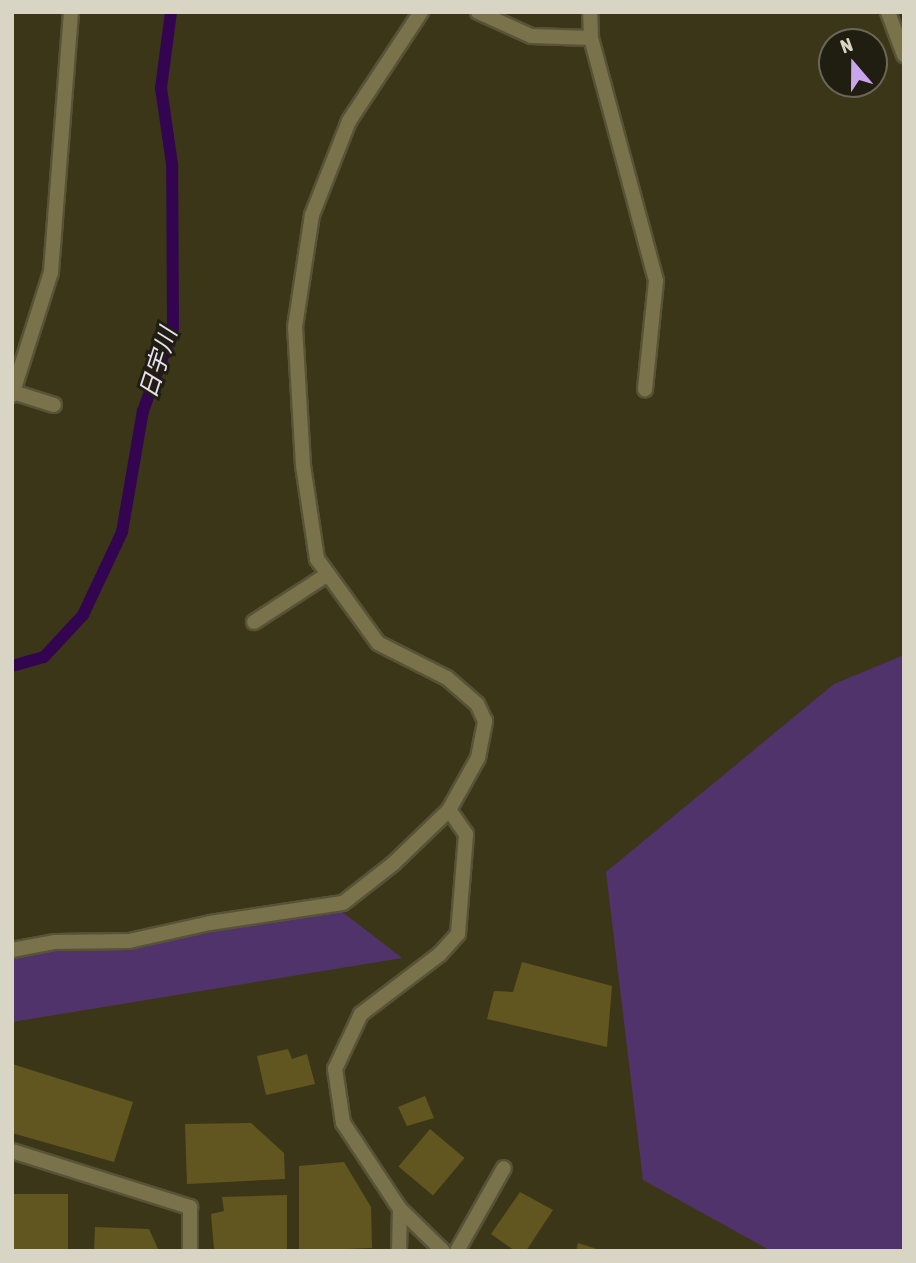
<!DOCTYPE html>
<meta charset="utf-8">
<style>
body{margin:0}
#map{position:relative;width:916px;height:1263px;overflow:hidden;background:#3c3618;font-family:"Asap Condensed","Noto Sans JP",sans-serif}
div>[style]{position:absolute}
.green>*{inset:0;background:#50336a}
.stream>*{height:12px;margin:-6px;padding:0 6px;transform-origin:6px;border-radius:6px;background:#330551}
.building>*{inset:0;background:#625620;transform-origin:0 0}
.roads{filter:drop-shadow(2px 0 #585337) drop-shadow(-2px 0 #585337) drop-shadow(0 2px #585337) drop-shadow(0 -2px #585337)}
.street>*{height:14px;margin:-7px;padding:0 7px;transform-origin:7px;border-radius:7px;background:#7a724b}
span{translate:-50% -50%;white-space:nowrap;text-align:center;line-height:1.15;-webkit-text-stroke:6px #201d11;paint-order:stroke}
.water-label{font-size:24px;color:#e8def4;font-style:italic}
.frame{position:absolute;inset:0;border:14px solid #d9d5c4;pointer-events:none}
.north{position:absolute;left:818px;top:28px;width:70px;height:70px;box-sizing:border-box;background:#201d11;border:2px solid #6a6759;border-radius:50%;rotate:340deg;font-size:19px;font-weight:700;line-height:28px;text-align:center;color:#d9d5c4}
.north::after{content:'';display:block;margin:auto;width:24px;height:32px;background:#c9a5ee;clip-path:polygon(50% 0,100% 100%,50% 72%,0 100%)}
</style>
<div id="map">
<div class="green">
<i style="clip-path:polygon(904px 655px,904px 1251px,771px 1251px,643px 1180px,606px 872px,834px 684px)"></i>
<i style="clip-path:polygon(323px 897px,402px 958px,12px 1022px,12px 956px)"></i>
</div>
<div class="stream">
<i style="left:12px;top:666px;width:33px;rotate:-16deg"></i>
<i style="left:44px;top:657px;width:57px;rotate:-47.1deg"></i>
<i style="left:83px;top:615px;width:92px;rotate:-64.8deg"></i>
<i style="left:122px;top:532px;width:123px;rotate:-80.2deg"></i>
<i style="left:143px;top:411px;width:88px;rotate:-70.1deg"></i>
<i style="left:173px;top:328px;width:164px;rotate:-90.3deg"></i>
<i style="left:172px;top:164px;width:77px;rotate:-98.2deg"></i>
<i style="left:161px;top:88px;width:77px;rotate:-82.5deg"></i>
</div>
<div class="building">
<i style="clip-path:polygon(522px 962px,612px 986px,607px 1047px,487px 1019px,494px 991px,513px 992px)"></i>
<i style="clip-path:polygon(288px 1049px,292px 1059px,307px 1054px,315px 1084px,266px 1095px,257px 1056px)"></i>
<i style="clip-path:polygon(12px 1064px,133px 1102px,114px 1162px,12px 1133px)"></i>
<i style="clip-path:polygon(425px 1096px,434px 1118px,407px 1126px,398px 1107px)"></i>
<i style="clip-path:polygon(251px 1123px,284px 1153px,285px 1179px,187px 1184px,185px 1124px)"></i>
<i style="left:430px;top:1129px;width:45px;height:49px;rotate:40deg"></i>
<i style="clip-path:polygon(344px 1162px,371px 1207px,372px 1248px,299px 1251px,299px 1166px)"></i>
<i style="clip-path:polygon(520px 1192px,553px 1210px,526px 1251px,515px 1251px,491px 1234px)"></i>
<i style="left:12px;top:1194px;width:56px;height:56px"></i>
<i style="clip-path:polygon(287px 1195px,287px 1251px,214px 1249px,211px 1214px,224px 1211px,222px 1197px)"></i>
<i style="clip-path:polygon(95px 1227px,149px 1229px,159px 1251px,94px 1251px)"></i>
<i style="clip-path:polygon(578px 1243px,600px 1250px,600px 1251px,576px 1251px)"></i>
</div>
<div class="roads">
<div class="street">
<i style="left:478px;top:12px;width:58px;rotate:24.4deg"></i>
<i style="left:531px;top:36px;width:60px;rotate:1.9deg"></i>
<i style="left:591px;top:38px;width:26px;rotate:-92deg"></i>
<i style="left:888px;top:12px;width:46px;rotate:69.6deg"></i>
<i style="left:591px;top:38px;width:252px;rotate:75deg"></i>
<i style="left:656px;top:281px;width:109px;rotate:95.8deg"></i>
<i style="left:13px;top:392px;width:43px;rotate:17.6deg"></i>
<i style="left:12px;top:395px;width:129px;rotate:-72.4deg"></i>
<i style="left:51px;top:272px;width:261px;rotate:-85.6deg"></i>
<i style="left:254px;top:622px;width:88px;rotate:-33deg"></i>
<i style="left:12px;top:950px;width:44px;rotate:-10.5deg"></i>
<i style="left:55px;top:942px;width:74px;rotate:-0.8deg"></i>
<i style="left:129px;top:941px;width:83px;rotate:-12.5deg"></i>
<i style="left:210px;top:923px;width:134px;rotate:-8.6deg"></i>
<i style="left:343px;top:903px;width:65px;rotate:-38.1deg"></i>
<i style="left:394px;top:863px;width:76px;rotate:-43.9deg"></i>
<i style="left:449px;top:810px;width:60px;rotate:-60.9deg"></i>
<i style="left:478px;top:758px;width:38px;rotate:-79deg"></i>
<i style="left:485px;top:721px;width:19px;rotate:-115deg"></i>
<i style="left:477px;top:704px;width:40px;rotate:-139deg"></i>
<i style="left:447px;top:678px;width:77px;rotate:-153.1deg"></i>
<i style="left:378px;top:643px;width:104px;rotate:-126deg"></i>
<i style="left:317px;top:559px;width:95px;rotate:-98.5deg"></i>
<i style="left:303px;top:465px;width:138px;rotate:-93.3deg"></i>
<i style="left:295px;top:327px;width:113px;rotate:-81.4deg"></i>
<i style="left:312px;top:215px;width:101px;rotate:-68.5deg"></i>
<i style="left:349px;top:121px;width:131px;rotate:-56.6deg"></i>
<i style="left:12px;top:1151px;width:187px;rotate:17.5deg"></i>
<i style="left:190px;top:1207px;width:44px;rotate:90deg"></i>
<i style="left:399px;top:1251px;width:42px;rotate:-88.6deg"></i>
<i style="left:443px;top:1251px;width:60px;rotate:-135.7deg"></i>
<i style="left:400px;top:1209px;width:103px;rotate:-123.5deg"></i>
<i style="left:343px;top:1123px;width:55px;rotate:-98.4deg"></i>
<i style="left:335px;top:1069px;width:61px;rotate:-64.7deg"></i>
<i style="left:361px;top:1014px;width:99px;rotate:-37.2deg"></i>
<i style="left:440px;top:954px;width:27px;rotate:-48deg"></i>
<i style="left:458px;top:934px;width:100px;rotate:-85.4deg"></i>
<i style="left:466px;top:834px;width:29px;rotate:-125deg"></i>
<i style="left:457px;top:1251px;width:95px;rotate:-60.5deg"></i>
</div>
</div>
<div class="water-label">
<span style="left:158px;top:363px;rotate:-72deg">日宇川</span>
</div>
<div class="frame"></div>
<div class="north">N</div>
</div>
